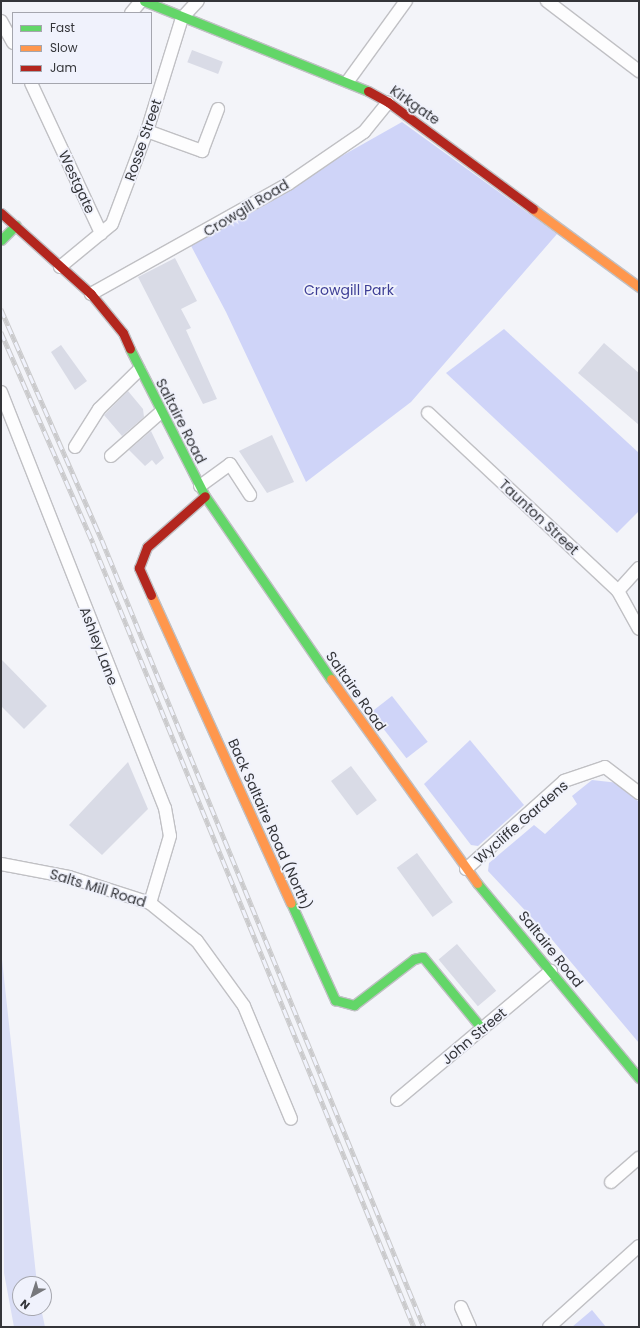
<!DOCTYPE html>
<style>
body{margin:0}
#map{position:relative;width:640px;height:1328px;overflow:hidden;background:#f3f4f9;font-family:Poppins,sans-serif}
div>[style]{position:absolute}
.green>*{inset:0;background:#cfd4f8;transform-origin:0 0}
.water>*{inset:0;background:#dadef6}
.building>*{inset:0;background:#d9dbe6;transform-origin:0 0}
.roads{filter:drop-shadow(1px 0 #c0c0c4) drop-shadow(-1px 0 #c0c0c4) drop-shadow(0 1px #c0c0c4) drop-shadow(0 -1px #c0c0c4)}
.street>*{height:12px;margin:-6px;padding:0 6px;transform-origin:6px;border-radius:6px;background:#fdfdfe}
.fast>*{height:9px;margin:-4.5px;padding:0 4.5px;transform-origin:4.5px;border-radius:4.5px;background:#63d668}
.slow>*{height:9px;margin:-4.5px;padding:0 4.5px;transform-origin:4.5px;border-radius:4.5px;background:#ff974d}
.jam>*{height:9px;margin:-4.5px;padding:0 4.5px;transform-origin:4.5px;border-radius:4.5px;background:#b3261e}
.rail>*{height:4.5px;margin-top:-2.25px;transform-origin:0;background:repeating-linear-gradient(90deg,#f0f2fc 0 9px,#cacacc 0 18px);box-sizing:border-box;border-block:1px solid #cacacc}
span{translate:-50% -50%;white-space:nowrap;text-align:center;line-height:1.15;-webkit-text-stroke:3.5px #f0f2fc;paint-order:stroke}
.street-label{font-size:14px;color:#343539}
.park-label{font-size:14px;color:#3e3f96}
.frame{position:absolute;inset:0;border:2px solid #343539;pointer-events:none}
.legend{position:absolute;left:12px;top:12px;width:140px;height:72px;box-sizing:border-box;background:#f0f2fc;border:1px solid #a5a6ae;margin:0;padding:5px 7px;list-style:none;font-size:12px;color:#343539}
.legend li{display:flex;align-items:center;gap:8px;height:20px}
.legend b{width:20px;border:1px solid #a5a6ae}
.north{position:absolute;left:12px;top:1276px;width:40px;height:40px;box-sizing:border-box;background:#f0f2fc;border:1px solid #a5a6ae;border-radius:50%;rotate:219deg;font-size:11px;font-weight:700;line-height:16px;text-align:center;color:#343539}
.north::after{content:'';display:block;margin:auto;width:14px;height:18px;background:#77787c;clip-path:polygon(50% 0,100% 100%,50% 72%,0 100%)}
</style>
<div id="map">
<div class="green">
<i style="clip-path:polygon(402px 122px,557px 234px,411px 402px,306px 482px,226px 312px,189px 242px)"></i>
<i style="clip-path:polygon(504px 329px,639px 453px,639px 511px,617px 533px,446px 373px)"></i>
<i style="left:392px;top:696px;width:58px;height:27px;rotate:52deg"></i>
<i style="clip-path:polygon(470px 740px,524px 805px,478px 846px,471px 845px,424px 784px)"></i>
<i style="clip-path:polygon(592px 780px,619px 783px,639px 802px,639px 1043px,549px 936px,488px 871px,489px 863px,534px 825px,545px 834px,577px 804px,572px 796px)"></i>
<i style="clip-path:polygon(592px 1310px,606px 1327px,572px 1327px)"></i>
</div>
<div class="water">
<i style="clip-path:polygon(1px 950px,37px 1284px,20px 1284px,20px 1308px,41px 1308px,45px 1327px,14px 1327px,4px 1273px)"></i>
</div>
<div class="building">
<i style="left:192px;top:50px;width:33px;height:13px;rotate:21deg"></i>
<i style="clip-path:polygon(175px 258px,197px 301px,181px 309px,191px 328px,186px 330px,217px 399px,203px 404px,138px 277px)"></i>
<i style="clip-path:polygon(604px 343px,639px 373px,639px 425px,578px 373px)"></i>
<i style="clip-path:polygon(61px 345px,87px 381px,75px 390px,51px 352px)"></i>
<i style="clip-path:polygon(128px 391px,143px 409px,144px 417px,122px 436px,104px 415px)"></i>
<i style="clip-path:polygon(151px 431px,164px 458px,156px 465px,152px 460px,145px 466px,129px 450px)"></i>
<i style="clip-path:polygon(272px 435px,294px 482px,267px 493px,239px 451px)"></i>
<i style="clip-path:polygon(1px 659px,47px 706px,24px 729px,1px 706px)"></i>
<i style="clip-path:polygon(128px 762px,148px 809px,102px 855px,69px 825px)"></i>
<i style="left:351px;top:766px;width:43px;height:25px;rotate:53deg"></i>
<i style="left:417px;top:853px;width:61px;height:25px;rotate:54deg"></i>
<i style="left:457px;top:944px;width:61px;height:24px;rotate:50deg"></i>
</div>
<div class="roads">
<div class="street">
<i style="left:547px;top:1px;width:116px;rotate:37.3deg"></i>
<i style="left:131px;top:13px;width:16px;rotate:-50deg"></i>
<i style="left:1px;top:21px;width:25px;rotate:61deg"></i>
<i style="left:348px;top:81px;width:99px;rotate:-54.1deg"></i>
<i style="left:31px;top:83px;width:166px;rotate:65deg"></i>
<i style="left:147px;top:131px;width:59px;rotate:20deg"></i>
<i style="left:202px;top:151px;width:45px;rotate:-69.1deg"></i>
<i style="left:60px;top:267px;width:67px;rotate:-39.6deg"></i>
<i style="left:112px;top:224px;width:99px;rotate:-69.4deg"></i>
<i style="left:147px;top:131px;width:118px;rotate:-72.8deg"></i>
<i style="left:182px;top:18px;width:23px;rotate:-47deg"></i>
<i style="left:91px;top:294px;width:226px;rotate:-29.2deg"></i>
<i style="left:288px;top:184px;width:92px;rotate:-34.4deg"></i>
<i style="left:364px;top:132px;width:38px;rotate:-51deg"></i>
<i style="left:1px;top:392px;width:447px;rotate:68.5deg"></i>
<i style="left:165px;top:808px;width:28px;rotate:80deg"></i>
<i style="left:170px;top:836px;width:70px;rotate:106.6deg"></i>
<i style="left:428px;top:413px;width:260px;rotate:43.1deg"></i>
<i style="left:618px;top:591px;width:43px;rotate:61.1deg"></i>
<i style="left:75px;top:447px;width:45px;rotate:-57.7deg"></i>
<i style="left:99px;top:409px;width:56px;rotate:-44.3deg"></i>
<i style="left:111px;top:456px;width:65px;rotate:-41.3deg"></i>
<i style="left:200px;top:486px;width:37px;rotate:-36deg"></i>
<i style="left:230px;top:464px;width:37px;rotate:57deg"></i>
<i style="left:618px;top:591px;width:31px;rotate:-48deg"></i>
<i style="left:1px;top:864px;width:69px;rotate:10.8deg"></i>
<i style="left:69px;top:877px;width:85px;rotate:17.8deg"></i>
<i style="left:150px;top:903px;width:60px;rotate:39deg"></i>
<i style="left:197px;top:941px;width:80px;rotate:54.1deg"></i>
<i style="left:244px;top:1006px;width:122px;rotate:67.4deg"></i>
<i style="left:466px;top:869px;width:132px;rotate:-41.9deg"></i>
<i style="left:564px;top:781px;width:43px;rotate:-18.9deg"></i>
<i style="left:605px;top:767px;width:43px;rotate:37.4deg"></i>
<i style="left:397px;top:1100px;width:201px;rotate:-40deg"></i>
<i style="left:611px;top:1182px;width:37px;rotate:-41deg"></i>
<i style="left:461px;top:1307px;width:22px;rotate:66deg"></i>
<i style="left:549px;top:1327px;width:121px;rotate:-42deg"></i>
</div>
<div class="fast">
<i style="left:144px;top:1px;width:241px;rotate:21.9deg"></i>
<i style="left:1px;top:240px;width:21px;rotate:-45deg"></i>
<i style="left:130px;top:349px;width:165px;rotate:63deg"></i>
<i style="left:205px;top:496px;width:222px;rotate:55.5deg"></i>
<i style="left:477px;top:883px;width:254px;rotate:50.3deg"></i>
<i style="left:291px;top:903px;width:107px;rotate:65.6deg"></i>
<i style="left:335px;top:1000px;width:20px;rotate:15deg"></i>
<i style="left:354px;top:1005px;width:76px;rotate:-37.5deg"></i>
<i style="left:414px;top:959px;width:9px;rotate:-13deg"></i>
<i style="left:423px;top:957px;width:94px;rotate:50.6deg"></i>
</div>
<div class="slow">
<i style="left:533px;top:209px;width:132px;rotate:36.3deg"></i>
<i style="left:151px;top:595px;width:338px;rotate:65.6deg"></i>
<i style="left:331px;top:679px;width:251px;rotate:54.4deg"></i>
</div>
<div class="jam">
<i style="left:368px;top:91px;width:23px;rotate:29deg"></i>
<i style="left:388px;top:102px;width:180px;rotate:36.4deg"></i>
<i style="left:1px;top:213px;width:121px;rotate:42deg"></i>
<i style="left:91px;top:294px;width:50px;rotate:50.6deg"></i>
<i style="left:123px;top:333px;width:17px;rotate:66deg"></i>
<i style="left:151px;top:595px;width:30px;rotate:-114deg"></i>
<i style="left:139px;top:568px;width:22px;rotate:-69deg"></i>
<i style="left:147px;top:547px;width:77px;rotate:-41.3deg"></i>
</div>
</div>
<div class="rail">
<i style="left:1px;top:309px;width:252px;rotate:66.4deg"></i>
<i style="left:102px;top:540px;width:850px;rotate:67.75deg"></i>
<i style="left:1px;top:332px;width:230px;rotate:66.4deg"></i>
<i style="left:93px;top:543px;width:847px;rotate:67.73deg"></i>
</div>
<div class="street-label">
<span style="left:415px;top:105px;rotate:35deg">Kirkgate</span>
<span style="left:143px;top:140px;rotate:-71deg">Rosse Street</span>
<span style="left:77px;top:182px;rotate:65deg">Westgate</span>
<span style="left:246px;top:208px;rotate:-31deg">Crowgill Road</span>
<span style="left:181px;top:421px;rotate:63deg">Saltaire Road</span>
<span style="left:539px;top:517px;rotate:43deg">Taunton Street</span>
<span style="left:99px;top:646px;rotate:69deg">Ashley Lane</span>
<span style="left:356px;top:691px;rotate:55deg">Saltaire Road</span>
<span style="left:521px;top:822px;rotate:-41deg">Wycliffe Gardens</span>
<span style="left:270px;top:824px;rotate:66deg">Back Saltaire Road (North)</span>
<span style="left:98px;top:888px;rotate:17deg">Salts Mill Road</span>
<span style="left:551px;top:949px;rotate:51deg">Saltaire Road</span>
<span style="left:474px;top:1036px;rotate:-40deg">John Street</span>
</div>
<div class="park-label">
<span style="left:349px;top:290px">Crowgill Park</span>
</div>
<div class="frame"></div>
<ul class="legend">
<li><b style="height:5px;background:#63d668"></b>Fast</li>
<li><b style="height:5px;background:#ff974d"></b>Slow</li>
<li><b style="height:5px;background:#b3261e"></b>Jam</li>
</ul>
<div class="north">N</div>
</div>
